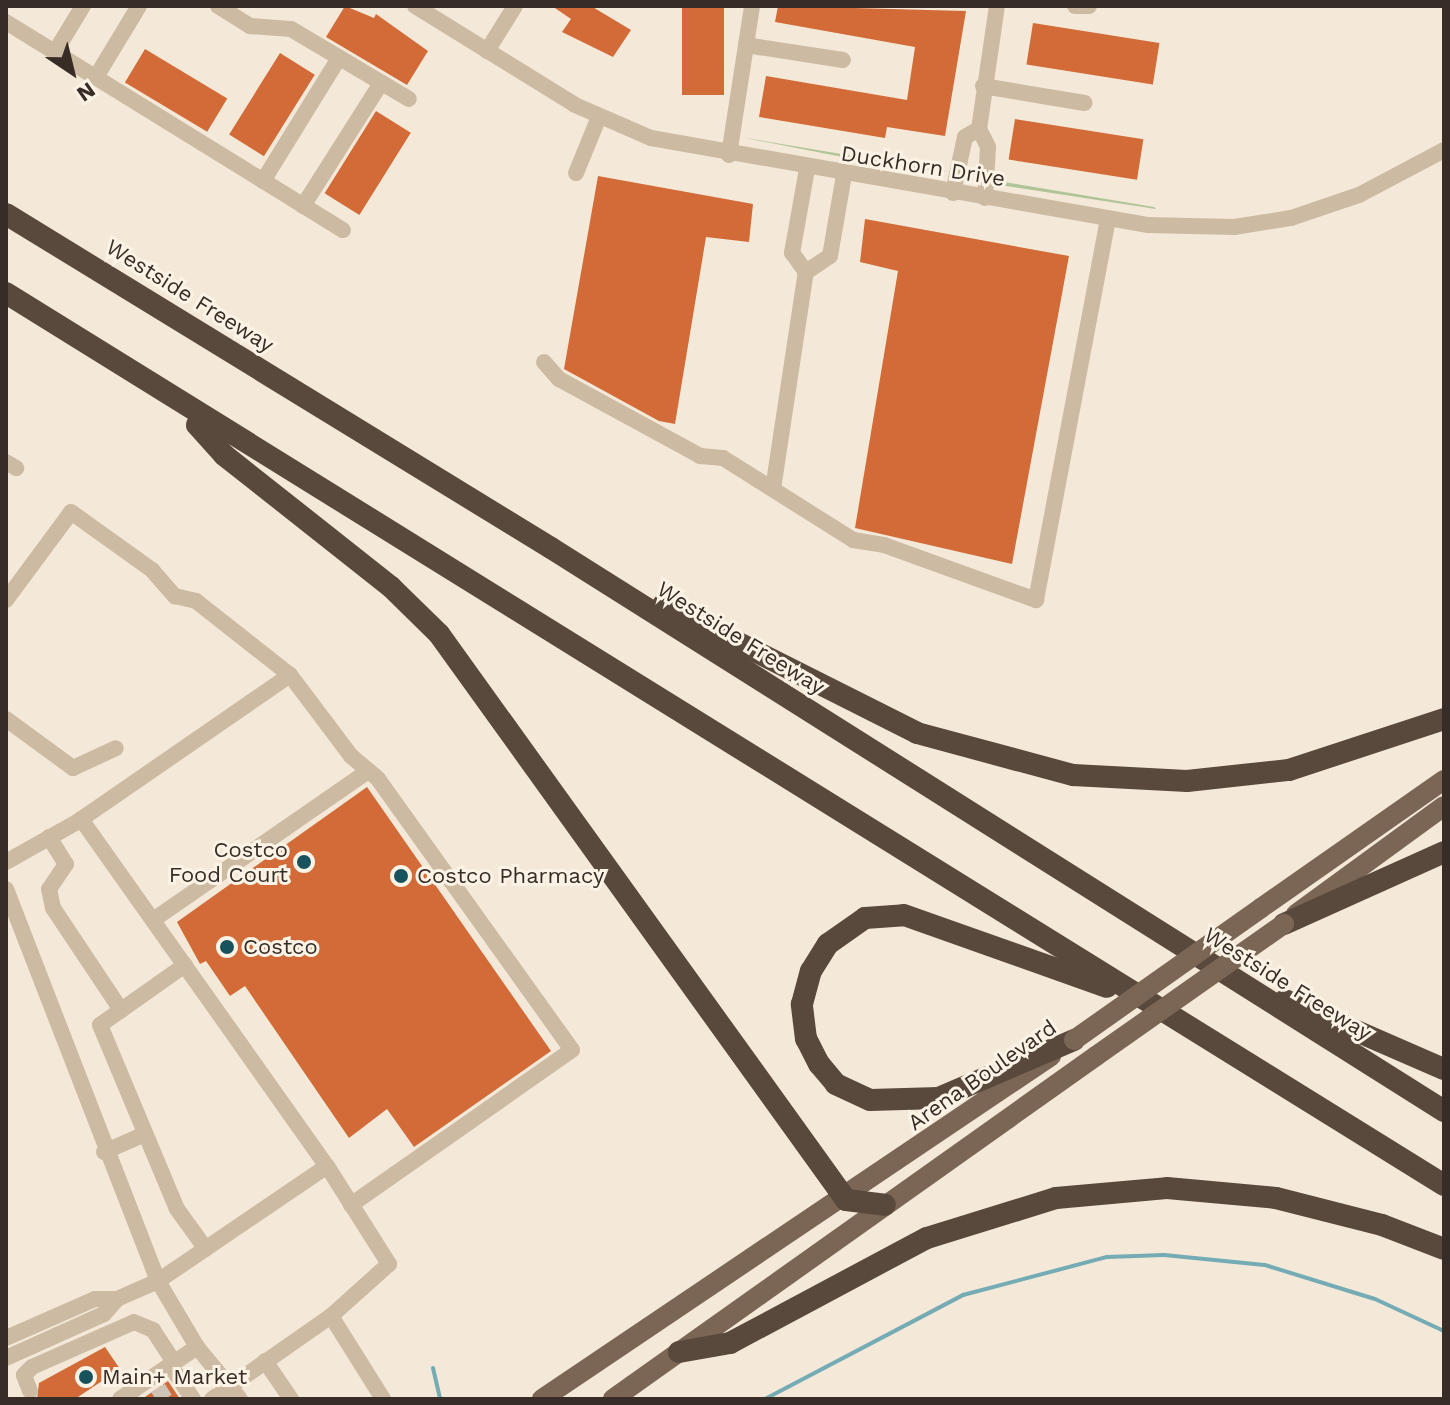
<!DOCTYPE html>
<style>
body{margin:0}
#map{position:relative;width:1450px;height:1405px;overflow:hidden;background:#f4e9d8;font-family:"Work Sans",sans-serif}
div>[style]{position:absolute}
.green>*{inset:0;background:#b1c497}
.stream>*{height:4px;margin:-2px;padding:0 2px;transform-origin:2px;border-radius:2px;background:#74abb4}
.building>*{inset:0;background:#d26b37;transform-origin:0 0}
.minor-tunnel>*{height:16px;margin-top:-8px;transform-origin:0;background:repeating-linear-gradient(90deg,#cec3b4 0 16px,transparent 0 24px)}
.minor>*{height:16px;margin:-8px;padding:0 8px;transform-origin:8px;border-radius:8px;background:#cdbaa3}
.major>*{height:20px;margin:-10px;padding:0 10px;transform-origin:10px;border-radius:10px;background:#7b6555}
.highway>*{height:22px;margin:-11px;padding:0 11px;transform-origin:11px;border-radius:11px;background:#59483c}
.major-bridge>*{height:20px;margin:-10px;padding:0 10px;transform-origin:10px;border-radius:10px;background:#7b6555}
.dots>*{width:22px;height:22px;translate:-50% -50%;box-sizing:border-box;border:4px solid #fbf3e5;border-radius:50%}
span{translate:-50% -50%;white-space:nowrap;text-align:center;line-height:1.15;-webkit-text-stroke:6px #fbf3e5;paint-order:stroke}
.street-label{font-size:22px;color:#372d26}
.poi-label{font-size:22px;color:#372d26}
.right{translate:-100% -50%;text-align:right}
.left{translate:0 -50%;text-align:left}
.frame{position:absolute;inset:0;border:8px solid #372d26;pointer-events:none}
.north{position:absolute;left:32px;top:32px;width:80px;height:80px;-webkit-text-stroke:6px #fbf3e5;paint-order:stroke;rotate:145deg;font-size:22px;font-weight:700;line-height:32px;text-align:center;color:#372d26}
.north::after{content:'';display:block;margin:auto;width:28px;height:36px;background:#372d26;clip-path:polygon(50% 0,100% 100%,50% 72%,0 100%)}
</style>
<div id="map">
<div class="green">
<i style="clip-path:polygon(740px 137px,949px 172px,889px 166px)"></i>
<i style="clip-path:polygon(992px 180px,1154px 207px,1156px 209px,993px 184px)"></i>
</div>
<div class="stream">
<i style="left:433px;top:1368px;width:31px;rotate:77deg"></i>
<i style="left:765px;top:1399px;width:224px;rotate:-27.7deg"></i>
<i style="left:963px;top:1295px;width:149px;rotate:-14.8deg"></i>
<i style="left:1107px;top:1257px;width:57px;rotate:-2deg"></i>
<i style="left:1164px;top:1255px;width:101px;rotate:5.7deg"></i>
<i style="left:1265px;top:1265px;width:115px;rotate:17.2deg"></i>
<i style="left:1375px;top:1299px;width:76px;rotate:24.9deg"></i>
</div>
<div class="building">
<i style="clip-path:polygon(345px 6px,374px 18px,376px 14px,428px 51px,407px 85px,326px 37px)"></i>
<i style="clip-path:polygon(552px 6px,591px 6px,631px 30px,613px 57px,562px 32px,571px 19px)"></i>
<i style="left:682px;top:6px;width:42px;height:89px"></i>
<i style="clip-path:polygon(778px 6px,966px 11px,945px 136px,887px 127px,885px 138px,759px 117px,766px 76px,907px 100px,915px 47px,775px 22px)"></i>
<i style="left:1033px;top:23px;width:128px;height:42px;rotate:9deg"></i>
<i style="left:145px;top:49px;width:96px;height:39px;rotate:31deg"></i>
<i style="left:280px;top:53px;width:41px;height:96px;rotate:32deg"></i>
<i style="left:376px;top:111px;width:41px;height:97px;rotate:32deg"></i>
<i style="left:1015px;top:119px;width:130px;height:41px;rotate:9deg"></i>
<i style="clip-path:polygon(598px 176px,753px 204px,749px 242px,706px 237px,675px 424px,659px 421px,564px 369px)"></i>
<i style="clip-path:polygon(865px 219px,1069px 256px,1012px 564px,855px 528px,898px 271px,860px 262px)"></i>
<i style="clip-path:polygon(367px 787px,551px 1051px,414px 1147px,387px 1109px,349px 1138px,245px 986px,230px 996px,206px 961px,200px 964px,177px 922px)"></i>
<i style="clip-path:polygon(105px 1347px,120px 1369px,75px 1399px,37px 1399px,39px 1383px)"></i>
<i style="clip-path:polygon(168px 1381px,180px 1399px,142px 1399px,158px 1388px)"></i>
</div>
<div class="minor-tunnel">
<i style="left:158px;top:1388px;width:13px;rotate:58deg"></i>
</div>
<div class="minor">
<i style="left:218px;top:6px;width:38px;rotate:32deg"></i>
<i style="left:250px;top:26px;width:41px;rotate:4.2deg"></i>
<i style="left:291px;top:29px;width:137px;rotate:30.7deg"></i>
<i style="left:415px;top:6px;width:188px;rotate:31.7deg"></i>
<i style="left:575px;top:105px;width:83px;rotate:23.5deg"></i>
<i style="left:651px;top:138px;width:505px;rotate:9.93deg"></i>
<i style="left:1148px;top:225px;width:86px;rotate:1.3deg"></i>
<i style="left:1234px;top:227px;width:58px;rotate:-9deg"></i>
<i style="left:1291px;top:218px;width:72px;rotate:-18.7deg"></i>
<i style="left:1359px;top:195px;width:96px;rotate:-27.9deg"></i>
<i style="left:1075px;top:6px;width:14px"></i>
<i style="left:6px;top:22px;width:396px;rotate:31.7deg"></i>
<i style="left:746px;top:45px;width:98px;rotate:8.8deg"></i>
<i style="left:487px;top:51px;width:53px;rotate:-58.1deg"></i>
<i style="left:55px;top:52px;width:54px;rotate:-58.7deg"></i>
<i style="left:96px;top:77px;width:83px;rotate:-58.8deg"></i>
<i style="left:983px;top:86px;width:103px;rotate:9.5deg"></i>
<i style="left:979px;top:129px;width:124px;rotate:-81.7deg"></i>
<i style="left:729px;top:155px;width:151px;rotate:-81.2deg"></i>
<i style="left:576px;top:173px;width:61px;rotate:-67.7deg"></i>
<i style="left:263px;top:181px;width:145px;rotate:-58.3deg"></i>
<i style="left:953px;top:193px;width:57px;rotate:-77.9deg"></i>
<i style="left:965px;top:137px;width:16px;rotate:-30deg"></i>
<i style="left:979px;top:129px;width:20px;rotate:63deg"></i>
<i style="left:988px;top:147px;width:51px;rotate:93.4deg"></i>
<i style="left:303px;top:206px;width:146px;rotate:-57.6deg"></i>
<i style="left:806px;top:272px;width:29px;rotate:-34deg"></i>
<i style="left:830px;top:256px;width:82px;rotate:-80.2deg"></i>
<i style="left:544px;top:362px;width:23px;rotate:49deg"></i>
<i style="left:559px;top:379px;width:161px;rotate:28.6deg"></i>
<i style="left:700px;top:456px;width:23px;rotate:5deg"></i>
<i style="left:723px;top:458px;width:154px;rotate:32.2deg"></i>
<i style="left:853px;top:540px;width:31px;rotate:9deg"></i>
<i style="left:884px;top:545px;width:162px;rotate:19.9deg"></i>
<i style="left:1036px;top:600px;width:388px;rotate:-79.3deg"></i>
<i style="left:6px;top:462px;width:12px;rotate:31deg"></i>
<i style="left:773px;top:489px;width:219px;rotate:-81.4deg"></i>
<i style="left:806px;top:272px;width:24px;rotate:-126deg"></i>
<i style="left:792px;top:253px;width:85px;rotate:-79.9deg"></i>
<i style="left:6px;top:600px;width:109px;rotate:-53.5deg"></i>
<i style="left:71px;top:512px;width:100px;rotate:35.6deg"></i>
<i style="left:152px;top:570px;width:35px;rotate:49deg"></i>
<i style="left:175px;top:596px;width:22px;rotate:13deg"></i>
<i style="left:196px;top:601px;width:120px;rotate:38.2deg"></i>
<i style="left:6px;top:719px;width:83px;rotate:36.2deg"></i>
<i style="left:73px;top:768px;width:47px;rotate:-24.9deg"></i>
<i style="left:81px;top:819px;width:425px;rotate:54.7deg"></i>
<i style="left:49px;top:837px;width:32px;rotate:58deg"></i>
<i style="left:66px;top:864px;width:30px;rotate:124deg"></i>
<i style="left:49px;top:889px;width:19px;rotate:78deg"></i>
<i style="left:53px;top:908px;width:123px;rotate:56.3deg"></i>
<i style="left:6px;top:862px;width:81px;rotate:-29.4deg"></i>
<i style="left:77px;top:822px;width:259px;rotate:-34.6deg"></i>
<i style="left:290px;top:675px;width:101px;rotate:53deg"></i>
<i style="left:351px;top:756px;width:35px;rotate:40deg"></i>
<i style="left:378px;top:779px;width:333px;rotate:54.4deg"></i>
<i style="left:572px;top:1050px;width:270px;rotate:145deg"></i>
<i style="left:6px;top:889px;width:420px;rotate:68.8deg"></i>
<i style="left:158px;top:1281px;width:77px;rotate:59.4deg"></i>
<i style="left:197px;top:1347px;width:67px;rotate:50.4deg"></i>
<i style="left:153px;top:920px;width:262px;rotate:-34.7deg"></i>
<i style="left:185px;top:965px;width:104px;rotate:144.8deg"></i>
<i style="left:100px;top:1025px;width:199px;rotate:67.3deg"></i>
<i style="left:177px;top:1209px;width:49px;rotate:54.1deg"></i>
<i style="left:104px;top:1152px;width:45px;rotate:-23.7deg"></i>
<i style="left:331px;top:1316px;width:98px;rotate:57.9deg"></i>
<i style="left:6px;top:1338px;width:97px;rotate:-23.7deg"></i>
<i style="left:95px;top:1299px;width:22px"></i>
<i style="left:117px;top:1299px;width:45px;rotate:-23.7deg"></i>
<i style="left:158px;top:1281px;width:204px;rotate:-34.2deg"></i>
<i style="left:327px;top:1166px;width:116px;rotate:57.7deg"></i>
<i style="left:389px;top:1264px;width:78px;rotate:138.1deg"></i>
<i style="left:331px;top:1316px;width:145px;rotate:145.1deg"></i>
<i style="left:6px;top:1358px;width:107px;rotate:-24.2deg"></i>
<i style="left:104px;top:1314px;width:20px;rotate:-49deg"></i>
<i style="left:265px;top:1361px;width:46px;rotate:55.6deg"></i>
<i style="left:170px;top:1365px;width:41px;rotate:55.9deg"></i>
<i style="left:30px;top:1391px;width:17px;rotate:-111deg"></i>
<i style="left:24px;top:1375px;width:11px;rotate:-45deg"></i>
<i style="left:32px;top:1367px;width:111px;rotate:-23.8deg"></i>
<i style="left:134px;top:1322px;width:21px;rotate:23deg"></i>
<i style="left:153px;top:1330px;width:38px;rotate:57deg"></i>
<i style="left:120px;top:1399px;width:93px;rotate:-34deg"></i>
</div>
<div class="major">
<i style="left:1261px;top:908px;width:223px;rotate:-35deg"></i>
<i style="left:1296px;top:914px;width:183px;rotate:-36.1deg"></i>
<i style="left:542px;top:1399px;width:614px;rotate:-33.97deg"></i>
<i style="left:613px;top:1399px;width:592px;rotate:-35.38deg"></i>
</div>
<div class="highway">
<i style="left:6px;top:214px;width:639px;rotate:31.5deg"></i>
<i style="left:551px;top:548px;width:1056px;rotate:32.23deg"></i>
<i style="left:6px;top:293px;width:1692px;rotate:31.81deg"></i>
<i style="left:197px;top:425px;width:40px;rotate:48deg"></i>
<i style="left:224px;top:455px;width:213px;rotate:38.3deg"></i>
<i style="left:391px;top:587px;width:67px;rotate:44.4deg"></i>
<i style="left:439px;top:634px;width:697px;rotate:54.28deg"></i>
<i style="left:846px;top:1200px;width:39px;rotate:7deg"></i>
<i style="left:663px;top:605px;width:284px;rotate:26.7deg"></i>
<i style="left:917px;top:733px;width:162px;rotate:15.1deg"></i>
<i style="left:1073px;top:775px;width:114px;rotate:3deg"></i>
<i style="left:1187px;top:781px;width:103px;rotate:-6.2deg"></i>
<i style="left:1289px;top:770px;width:163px;rotate:-18.2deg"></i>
<i style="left:1284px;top:924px;width:175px;rotate:-24.2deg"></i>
<i style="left:1285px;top:1000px;width:173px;rotate:23.5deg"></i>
<i style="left:1074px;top:1040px;width:147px;rotate:156.8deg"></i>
<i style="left:939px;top:1098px;width:69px;rotate:178.3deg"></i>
<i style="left:870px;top:1100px;width:38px;rotate:-155deg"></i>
<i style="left:836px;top:1084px;width:26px;rotate:-130deg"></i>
<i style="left:819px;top:1064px;width:28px;rotate:-117deg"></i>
<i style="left:806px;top:1039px;width:35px;rotate:-97deg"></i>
<i style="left:802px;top:1004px;width:34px;rotate:-75deg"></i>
<i style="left:811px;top:971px;width:32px;rotate:-58deg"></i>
<i style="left:828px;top:944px;width:45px;rotate:-35.1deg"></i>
<i style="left:865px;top:918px;width:39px;rotate:-4deg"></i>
<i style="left:904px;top:915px;width:215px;rotate:19.5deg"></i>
<i style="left:679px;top:1352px;width:52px;rotate:-10deg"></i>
<i style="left:730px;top:1343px;width:223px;rotate:-28.1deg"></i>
<i style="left:927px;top:1238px;width:135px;rotate:-17.2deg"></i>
<i style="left:1056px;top:1198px;width:111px;rotate:-5.1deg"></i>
<i style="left:1167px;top:1188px;width:109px;rotate:5.2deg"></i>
<i style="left:1276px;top:1198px;width:109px;rotate:14.3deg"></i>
<i style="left:1382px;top:1225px;width:66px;rotate:21.2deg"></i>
</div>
<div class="major-bridge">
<i style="left:1074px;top:1040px;width:229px;rotate:-35.2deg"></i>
<i style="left:1096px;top:1056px;width:230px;rotate:-35.1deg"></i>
</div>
<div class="dots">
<i style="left:304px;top:862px;background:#17525d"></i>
<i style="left:401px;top:876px;background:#17525d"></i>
<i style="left:227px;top:947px;background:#17525d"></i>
<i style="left:86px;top:1377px;background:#17525d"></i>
</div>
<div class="street-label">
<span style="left:923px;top:166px;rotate:9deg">Duckhorn Drive</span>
<span style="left:190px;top:296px;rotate:32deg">Westside Freeway</span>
<span style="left:741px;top:638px;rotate:32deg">Westside Freeway</span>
<span style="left:1288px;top:984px;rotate:32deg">Westside Freeway</span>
<span style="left:982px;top:1075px;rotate:-35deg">Arena Boulevard</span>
</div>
<div class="poi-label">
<span class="right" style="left:288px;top:862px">Costco<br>Food Court</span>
<span class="left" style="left:417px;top:876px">Costco Pharmacy</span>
<span class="left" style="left:243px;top:947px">Costco</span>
<span class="left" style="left:102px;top:1377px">Main+ Market</span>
</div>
<div class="frame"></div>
<div class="north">N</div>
</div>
